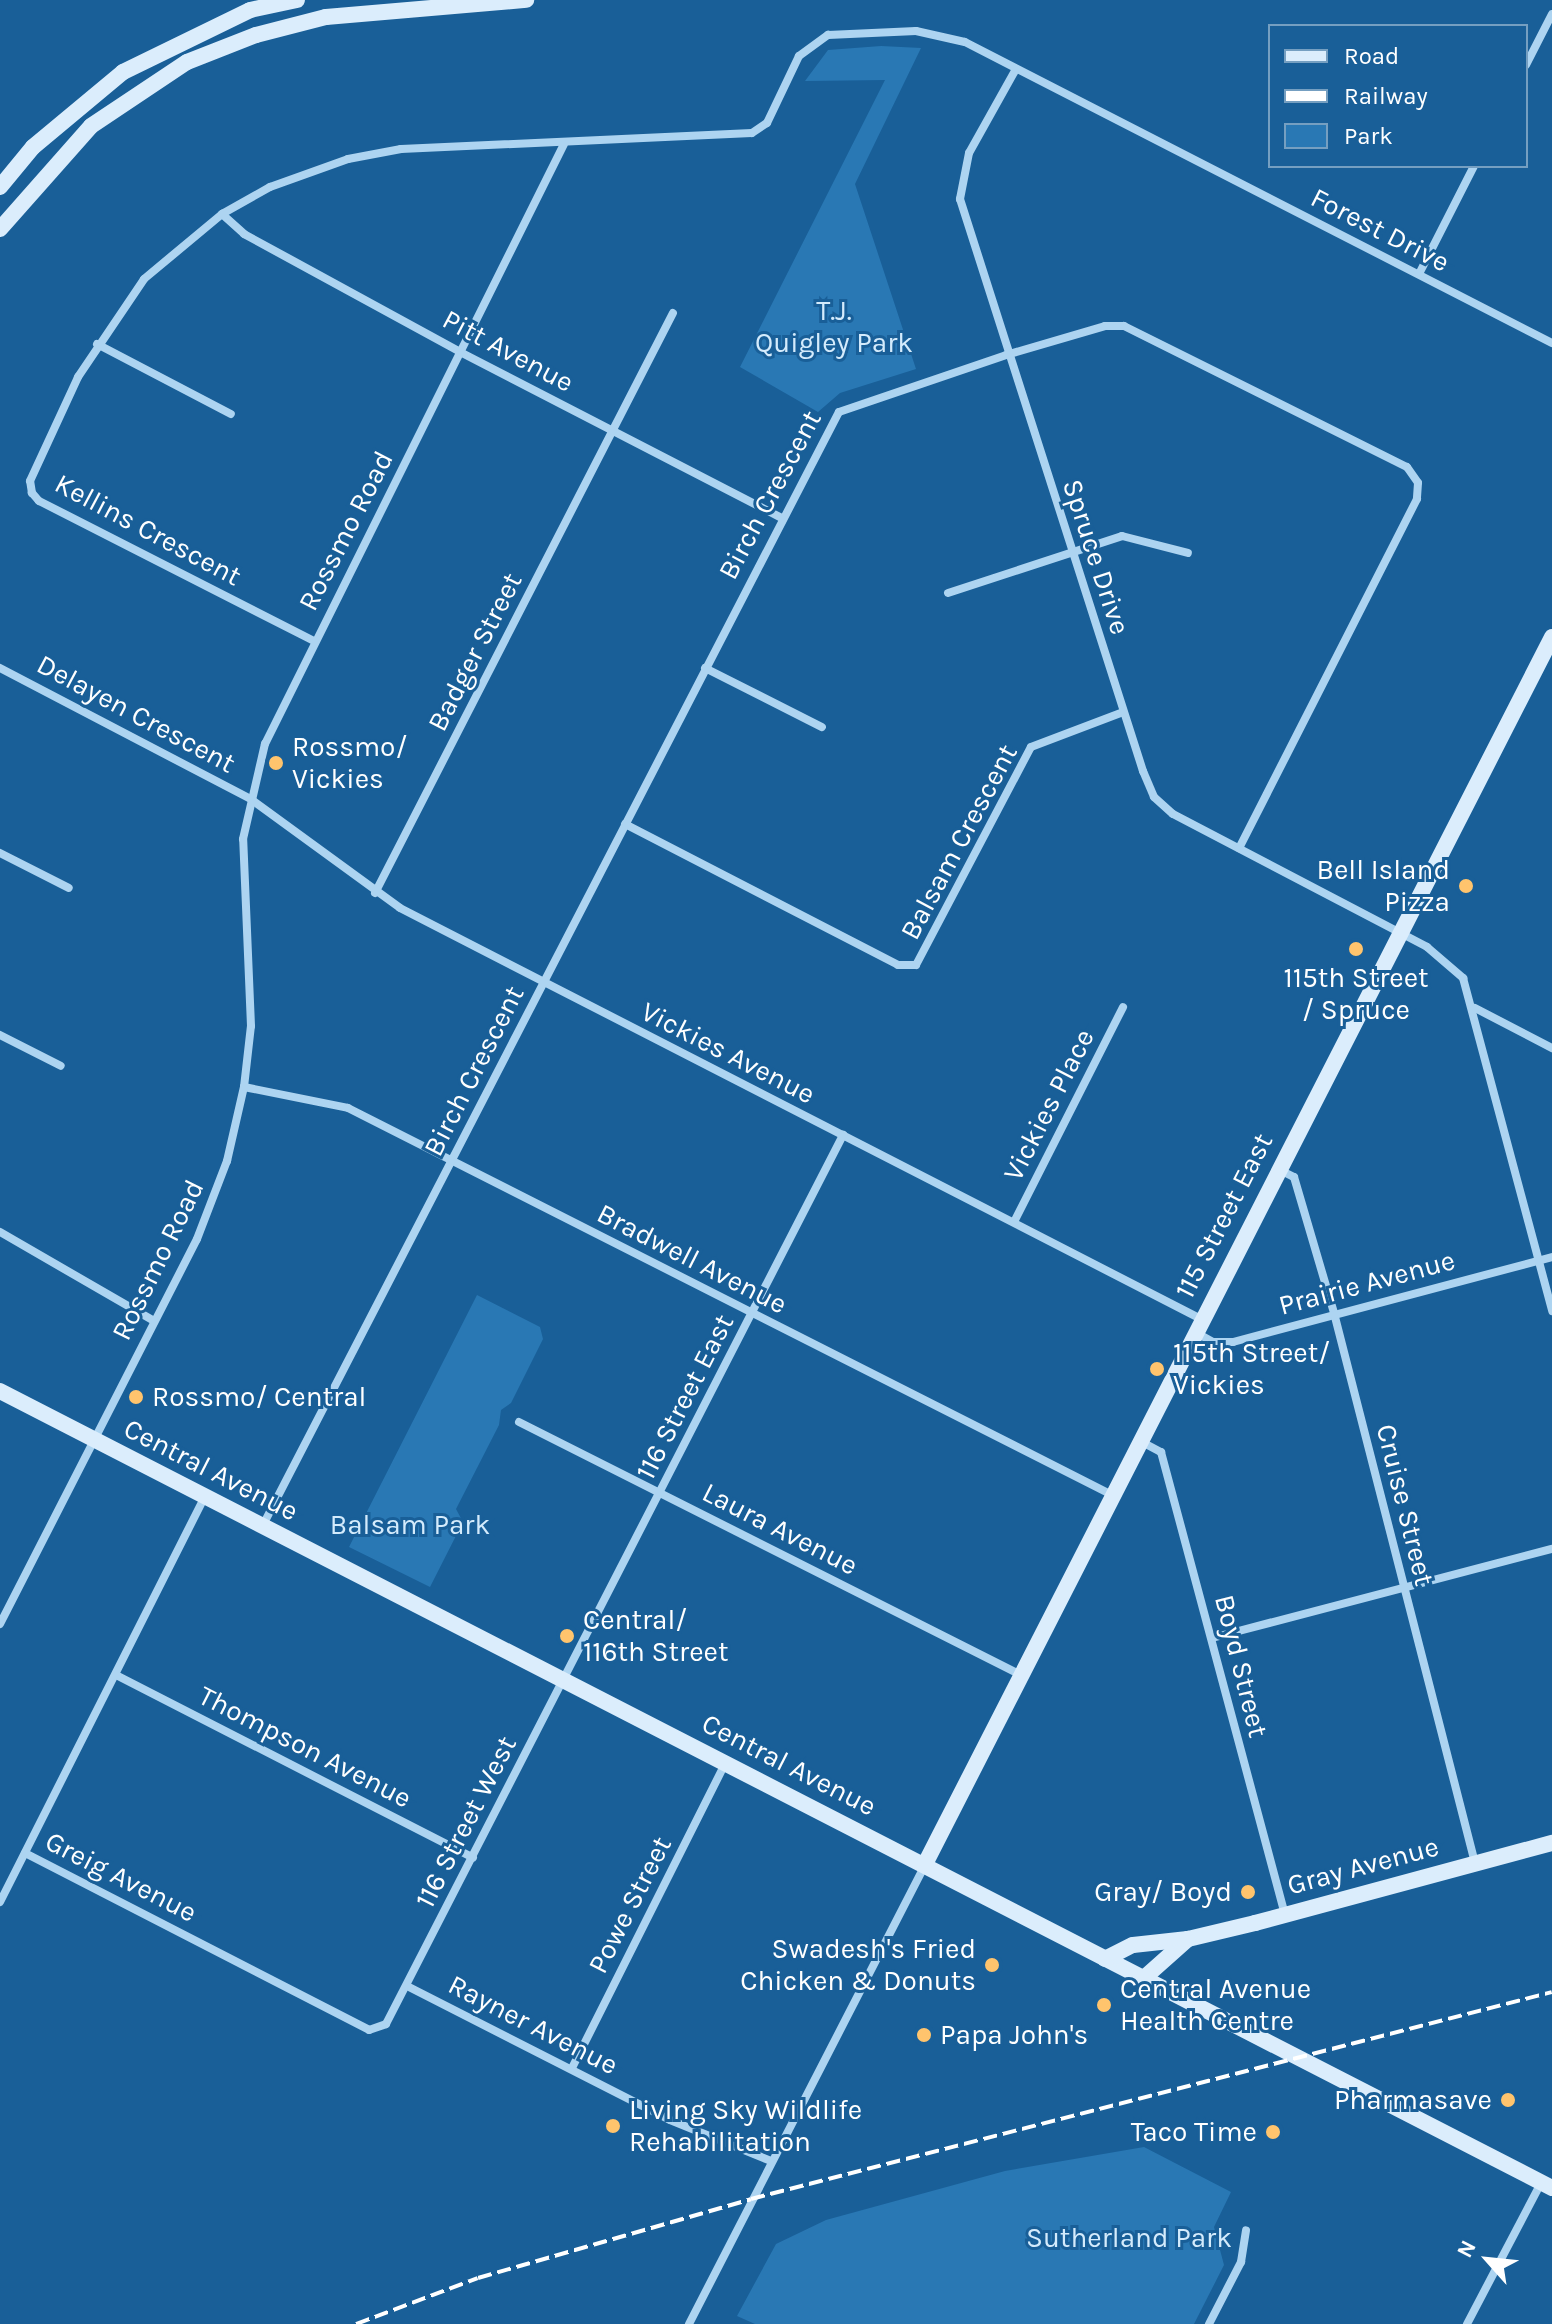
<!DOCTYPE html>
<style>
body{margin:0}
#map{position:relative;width:1552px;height:2324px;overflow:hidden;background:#195f98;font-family:Karla,sans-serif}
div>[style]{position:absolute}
.green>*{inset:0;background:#2978b4}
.street>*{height:8px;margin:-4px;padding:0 4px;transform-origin:4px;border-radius:4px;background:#add4f1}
.secondary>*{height:16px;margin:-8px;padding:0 8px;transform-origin:8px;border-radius:8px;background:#dbedfc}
.rail>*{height:4px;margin-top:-2px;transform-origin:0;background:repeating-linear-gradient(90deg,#fff 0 14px,transparent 0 20px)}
.dots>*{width:22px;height:22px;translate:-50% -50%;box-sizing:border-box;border:4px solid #195f98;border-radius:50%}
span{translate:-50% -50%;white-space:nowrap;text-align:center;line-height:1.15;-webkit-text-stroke:6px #195f98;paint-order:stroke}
.street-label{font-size:28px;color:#fff}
.park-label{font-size:28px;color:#d4ebfc}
.poi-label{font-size:28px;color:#fff}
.left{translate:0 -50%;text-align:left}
.right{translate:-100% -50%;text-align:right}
.legend{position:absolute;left:1268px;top:24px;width:260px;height:144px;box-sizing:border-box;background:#195f98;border:2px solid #759fc1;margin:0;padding:10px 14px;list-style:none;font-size:24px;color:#fff}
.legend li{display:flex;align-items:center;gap:16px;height:40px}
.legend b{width:40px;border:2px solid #759fc1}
.north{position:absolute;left:1448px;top:2220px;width:80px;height:80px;-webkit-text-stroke:6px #195f98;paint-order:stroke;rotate:297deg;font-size:22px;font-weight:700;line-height:32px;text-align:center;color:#fff}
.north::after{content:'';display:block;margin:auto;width:28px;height:36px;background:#fff;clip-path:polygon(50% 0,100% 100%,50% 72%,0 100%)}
</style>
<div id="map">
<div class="green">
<i style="clip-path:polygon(881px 46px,921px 48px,855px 184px,916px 369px,840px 393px,818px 412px,740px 367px,885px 80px,805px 81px,828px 50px)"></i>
<i style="clip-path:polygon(477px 1295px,540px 1327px,543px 1339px,511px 1403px,501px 1410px,499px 1425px,456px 1509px,463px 1522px,430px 1587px,349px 1547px)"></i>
<i style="clip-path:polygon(1144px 2147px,1231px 2192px,1214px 2227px,1224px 2265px,1194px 2324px,755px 2324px,737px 2316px,776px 2244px,826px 2220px,1005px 2171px)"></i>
</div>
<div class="street">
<i style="left:1526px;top:65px;width:57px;rotate:-63deg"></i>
<i style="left:1016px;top:69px;width:96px;rotate:119.2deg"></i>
<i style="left:969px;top:153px;width:47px;rotate:101.1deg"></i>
<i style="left:960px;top:199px;width:601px;rotate:72.26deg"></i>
<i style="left:1143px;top:771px;width:28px;rotate:67deg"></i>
<i style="left:1154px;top:797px;width:25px;rotate:42deg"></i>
<i style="left:1173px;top:814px;width:287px;rotate:27.6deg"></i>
<i style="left:1427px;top:947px;width:48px;rotate:40.7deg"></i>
<i style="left:1463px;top:978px;width:345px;rotate:75deg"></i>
<i style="left:222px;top:214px;width:30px;rotate:42deg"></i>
<i style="left:244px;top:234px;width:248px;rotate:28.6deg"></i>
<i style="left:462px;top:353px;width:359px;rotate:27.3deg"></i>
<i style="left:1419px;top:274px;width:121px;rotate:-63deg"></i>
<i style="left:97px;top:344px;width:151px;rotate:27.6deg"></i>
<i style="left:948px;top:593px;width:183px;rotate:-18.1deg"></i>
<i style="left:1122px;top:536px;width:68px;rotate:14.4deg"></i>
<i style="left:314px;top:641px;width:309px;rotate:-153deg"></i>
<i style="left:39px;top:501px;width:11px;rotate:-131deg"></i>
<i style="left:32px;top:493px;width:12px;rotate:-99deg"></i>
<i style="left:30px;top:481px;width:115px;rotate:-65.2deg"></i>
<i style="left:78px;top:377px;width:118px;rotate:-56deg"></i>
<i style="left:144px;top:279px;width:102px;rotate:-39.8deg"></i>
<i style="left:222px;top:214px;width:55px;rotate:-29.4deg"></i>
<i style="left:270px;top:187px;width:83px;rotate:-19.7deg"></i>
<i style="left:348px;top:159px;width:54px;rotate:-10.7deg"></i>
<i style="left:401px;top:149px;width:351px;rotate:-2.6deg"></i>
<i style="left:752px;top:133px;width:18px;rotate:-34deg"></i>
<i style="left:767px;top:123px;width:74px;rotate:-64.5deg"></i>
<i style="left:799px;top:56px;width:36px;rotate:-36deg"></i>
<i style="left:828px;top:35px;width:88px;rotate:-2.6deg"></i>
<i style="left:916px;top:31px;width:50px;rotate:12.7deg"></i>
<i style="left:965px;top:42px;width:660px;rotate:27.15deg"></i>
<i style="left:0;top:668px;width:284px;rotate:27.6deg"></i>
<i style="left:252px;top:800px;width:183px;rotate:36.1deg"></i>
<i style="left:400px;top:908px;width:900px;rotate:27.16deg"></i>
<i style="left:705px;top:668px;width:131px;rotate:26.8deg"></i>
<i style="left:625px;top:824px;width:307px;rotate:27.3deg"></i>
<i style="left:898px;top:965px;width:18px"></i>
<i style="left:916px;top:965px;width:246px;rotate:-62.2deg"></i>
<i style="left:1031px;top:747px;width:98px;rotate:-20.8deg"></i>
<i style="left:0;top:853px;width:77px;rotate:26.9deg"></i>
<i style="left:375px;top:893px;width:652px;rotate:-62.81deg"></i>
<i style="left:1475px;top:1008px;width:87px;rotate:27.5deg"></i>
<i style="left:0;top:1035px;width:68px;rotate:26.9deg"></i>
<i style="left:244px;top:1087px;width:106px;rotate:11.4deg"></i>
<i style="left:348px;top:1108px;width:856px;rotate:26.86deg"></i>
<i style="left:1278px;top:1169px;width:18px;rotate:27deg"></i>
<i style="left:1294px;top:1177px;width:142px;rotate:73.6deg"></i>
<i style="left:1334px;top:1313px;width:568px;rotate:75.62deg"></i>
<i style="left:1014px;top:1222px;width:241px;rotate:-63.1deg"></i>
<i style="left:0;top:1232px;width:178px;rotate:30deg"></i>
<i style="left:1195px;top:1332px;width:21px;rotate:29deg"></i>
<i style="left:1213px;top:1342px;width:20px"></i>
<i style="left:1233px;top:1342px;width:330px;rotate:-14.9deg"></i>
<i style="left:519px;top:1422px;width:562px;rotate:26.75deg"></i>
<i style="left:1140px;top:1441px;width:24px;rotate:28deg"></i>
<i style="left:1161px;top:1452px;width:479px;rotate:75deg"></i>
<i style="left:263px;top:1525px;width:1253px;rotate:-62.64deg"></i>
<i style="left:839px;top:412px;width:176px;rotate:-18.8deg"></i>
<i style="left:1006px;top:355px;width:103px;rotate:-16.3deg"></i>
<i style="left:1105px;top:326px;width:19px"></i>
<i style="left:1124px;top:326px;width:316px;rotate:26.5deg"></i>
<i style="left:1407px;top:467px;width:19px;rotate:55deg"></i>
<i style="left:1418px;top:483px;width:16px;rotate:94deg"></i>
<i style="left:1417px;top:499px;width:392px;rotate:117deg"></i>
<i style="left:0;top:1624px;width:432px;rotate:-62.9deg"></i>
<i style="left:197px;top:1239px;width:84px;rotate:-69deg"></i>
<i style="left:227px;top:1161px;width:76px;rotate:-77.1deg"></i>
<i style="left:244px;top:1087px;width:61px;rotate:-83.5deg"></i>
<i style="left:251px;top:1026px;width:187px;rotate:-92.4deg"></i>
<i style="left:243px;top:839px;width:98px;rotate:-77deg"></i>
<i style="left:265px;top:744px;width:670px;rotate:-63.51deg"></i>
<i style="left:1212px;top:1638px;width:351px;rotate:-14.7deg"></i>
<i style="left:116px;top:1675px;width:401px;rotate:27.1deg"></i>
<i style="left:25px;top:1853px;width:387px;rotate:27.2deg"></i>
<i style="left:369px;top:2030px;width:18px;rotate:-19deg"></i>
<i style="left:386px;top:2024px;width:1000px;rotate:-62.79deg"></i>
<i style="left:0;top:1902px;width:454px;rotate:-63.2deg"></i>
<i style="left:407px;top:1986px;width:295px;rotate:27deg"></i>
<i style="left:670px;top:2120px;width:109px;rotate:22.1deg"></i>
<i style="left:572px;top:2068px;width:343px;rotate:-63.3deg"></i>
<i style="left:689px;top:2324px;width:516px;rotate:-62.79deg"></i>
<i style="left:1209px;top:2324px;width:70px;rotate:-62.7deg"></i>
<i style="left:1241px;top:2262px;width:32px;rotate:-81deg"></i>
<i style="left:1467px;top:2324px;width:159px;rotate:-62.3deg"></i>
</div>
<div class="secondary">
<i style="left:0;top:187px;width:52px;rotate:-50.5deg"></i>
<i style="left:33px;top:147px;width:117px;rotate:-39.8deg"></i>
<i style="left:123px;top:72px;width:141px;rotate:-26deg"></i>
<i style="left:250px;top:10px;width:48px;rotate:-12deg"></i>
<i style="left:0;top:229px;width:137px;rotate:-48.5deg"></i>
<i style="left:91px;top:126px;width:115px;rotate:-33.7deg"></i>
<i style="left:187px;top:62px;width:74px;rotate:-21.4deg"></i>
<i style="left:256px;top:35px;width:72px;rotate:-14.4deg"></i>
<i style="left:326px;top:17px;width:201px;rotate:-4.9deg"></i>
<i style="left:0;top:1391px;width:1745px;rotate:27.18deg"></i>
<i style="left:925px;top:1864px;width:1378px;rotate:-62.93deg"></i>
<i style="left:1105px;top:1959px;width:31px;rotate:-27deg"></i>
<i style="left:1133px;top:1945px;width:55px;rotate:-6.2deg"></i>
<i style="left:1188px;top:1939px;width:69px;rotate:-13.4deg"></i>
<i style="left:1255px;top:1923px;width:308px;rotate:-15.1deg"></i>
<i style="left:1144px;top:1978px;width:59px;rotate:-41.6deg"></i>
</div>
<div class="rail">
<i style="left:356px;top:2324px;width:130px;rotate:-20.7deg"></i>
<i style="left:478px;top:2278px;width:284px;rotate:-16.1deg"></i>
<i style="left:751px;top:2199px;width:827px;rotate:-14.49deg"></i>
</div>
<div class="dots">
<i style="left:276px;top:763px;background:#ffc46d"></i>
<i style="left:1466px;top:886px;background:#ffc46d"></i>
<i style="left:1356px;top:949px;background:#ffc46d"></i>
<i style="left:1157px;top:1369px;background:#ffc46d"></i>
<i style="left:136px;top:1397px;background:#ffc46d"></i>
<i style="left:567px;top:1636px;background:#ffc46d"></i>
<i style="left:1248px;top:1892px;background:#ffc46d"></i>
<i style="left:992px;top:1965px;background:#ffc46d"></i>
<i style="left:1104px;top:2005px;background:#ffc46d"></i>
<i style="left:924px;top:2035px;background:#ffc46d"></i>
<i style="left:1508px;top:2100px;background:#ffc46d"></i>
<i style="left:613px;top:2126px;background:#ffc46d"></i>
<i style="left:1273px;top:2132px;background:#ffc46d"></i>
</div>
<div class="street-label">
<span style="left:1380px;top:230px;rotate:27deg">Forest Drive</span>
<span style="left:508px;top:351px;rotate:28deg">Pitt Avenue</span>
<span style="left:770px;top:495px;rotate:-62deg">Birch Crescent</span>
<span style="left:148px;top:530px;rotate:28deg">Kellins Crescent</span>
<span style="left:346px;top:531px;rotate:-63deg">Rossmo Road</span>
<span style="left:1096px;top:557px;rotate:72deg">Spruce Drive</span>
<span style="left:475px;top:652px;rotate:-63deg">Badger Street</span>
<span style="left:136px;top:714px;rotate:28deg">Delayen Crescent</span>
<span style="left:959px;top:842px;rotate:-62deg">Balsam Crescent</span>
<span style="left:728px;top:1053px;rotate:27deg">Vickies Avenue</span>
<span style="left:474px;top:1071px;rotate:-63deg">Birch Crescent</span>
<span style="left:1049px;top:1105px;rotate:-63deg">Vickies Place</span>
<span style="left:1224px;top:1216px;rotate:-63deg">115 Street East</span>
<span style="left:692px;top:1259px;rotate:27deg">Bradwell Avenue</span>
<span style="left:158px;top:1260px;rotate:-64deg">Rossmo Road</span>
<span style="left:1367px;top:1283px;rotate:-15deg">Prairie Avenue</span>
<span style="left:685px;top:1397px;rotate:-63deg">116 Street East</span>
<span style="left:211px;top:1470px;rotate:27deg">Central Avenue</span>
<span style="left:1405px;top:1505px;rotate:76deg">Cruise Street</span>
<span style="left:780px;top:1529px;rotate:27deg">Laura Avenue</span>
<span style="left:1241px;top:1666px;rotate:76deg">Boyd Street</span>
<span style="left:305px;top:1747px;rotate:27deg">Thompson Avenue</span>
<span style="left:789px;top:1765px;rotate:27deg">Central Avenue</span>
<span style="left:466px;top:1822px;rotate:-63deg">116 Street West</span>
<span style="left:1363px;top:1866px;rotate:-15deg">Gray Avenue</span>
<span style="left:121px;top:1877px;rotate:27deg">Greig Avenue</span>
<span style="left:630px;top:1905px;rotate:-63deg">Powe Street</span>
<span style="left:533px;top:2025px;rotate:27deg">Rayner Avenue</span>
</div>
<div class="park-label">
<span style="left:834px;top:327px">T.J.<br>Quigley Park</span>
<span style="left:410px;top:1525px">Balsam Park</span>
<span style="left:1129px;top:2238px">Sutherland Park</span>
</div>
<div class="poi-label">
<span class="left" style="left:292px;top:763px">Rossmo/<br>Vickies</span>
<span class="right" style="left:1450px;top:886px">Bell Island<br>Pizza</span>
<span style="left:1356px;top:994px">115th Street<br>/ Spruce</span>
<span class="left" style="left:1173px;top:1369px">115th Street/<br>Vickies</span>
<span class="left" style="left:152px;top:1397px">Rossmo/ Central</span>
<span class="left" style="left:583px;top:1636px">Central/<br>116th Street</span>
<span class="right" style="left:1232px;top:1892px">Gray/ Boyd</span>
<span class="right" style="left:976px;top:1965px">Swadesh's Fried<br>Chicken &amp; Donuts</span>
<span class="left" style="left:1120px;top:2005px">Central Avenue<br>Health Centre</span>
<span class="left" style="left:940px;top:2035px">Papa John's</span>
<span class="right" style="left:1492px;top:2100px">Pharmasave</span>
<span class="left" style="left:629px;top:2126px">Living Sky Wildlife<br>Rehabilitation</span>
<span class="right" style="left:1257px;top:2132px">Taco Time</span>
</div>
<ul class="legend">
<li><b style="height:10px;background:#dbedfc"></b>Road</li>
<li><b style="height:10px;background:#fff"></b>Railway</li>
<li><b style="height:22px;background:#2978b4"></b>Park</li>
</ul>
<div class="north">N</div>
</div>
